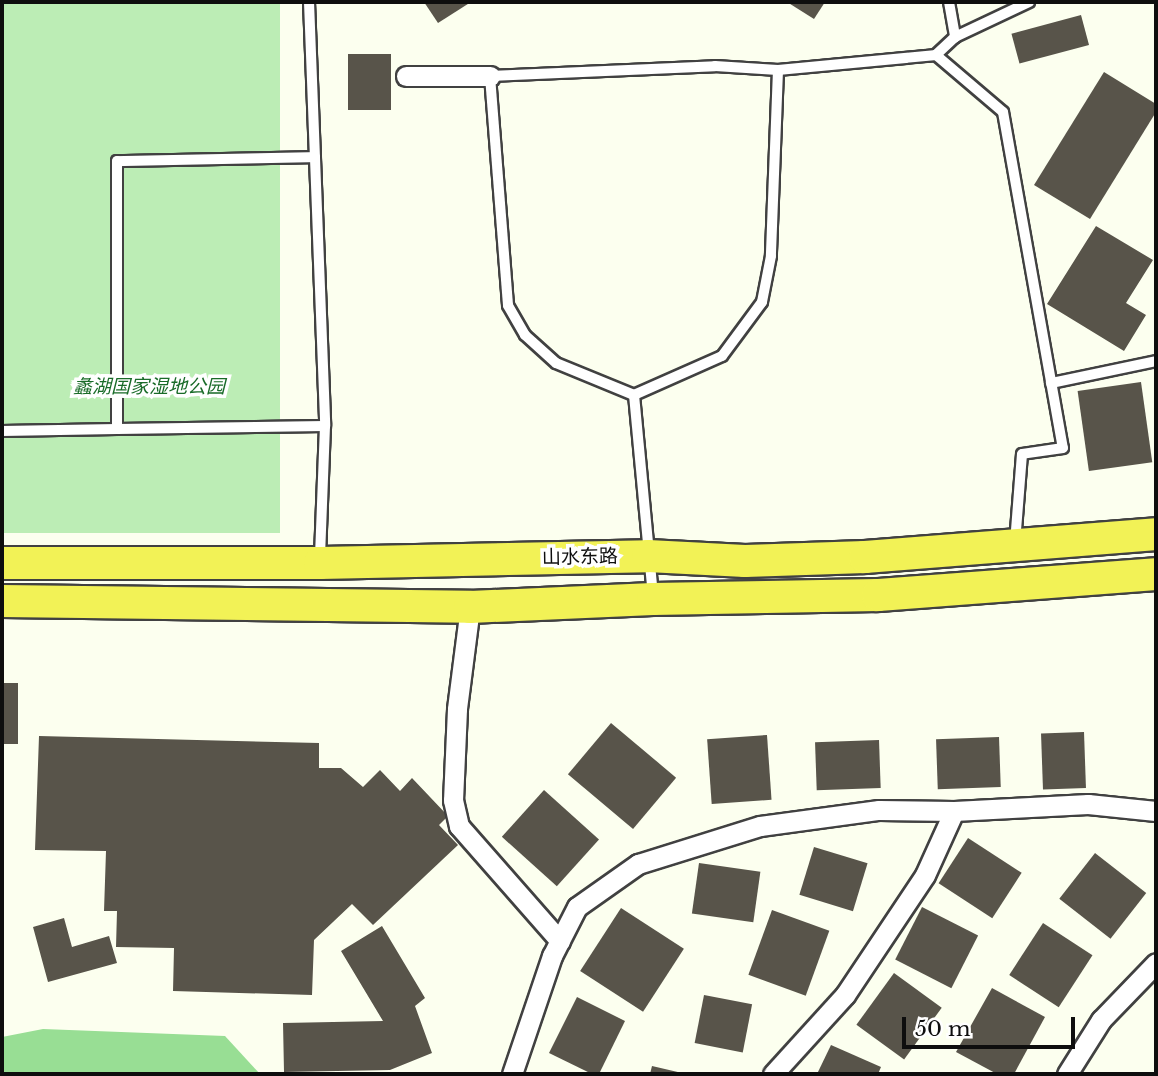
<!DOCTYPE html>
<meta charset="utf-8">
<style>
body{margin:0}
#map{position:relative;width:1158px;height:1076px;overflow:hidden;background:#fcffef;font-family:"Libre Baskerville","Noto Sans SC",serif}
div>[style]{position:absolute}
.green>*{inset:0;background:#bcedb5;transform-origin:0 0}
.forest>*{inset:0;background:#98de94}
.building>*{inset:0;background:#58544a;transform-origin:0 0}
.roads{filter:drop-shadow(2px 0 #414141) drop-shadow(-2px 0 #414141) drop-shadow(0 2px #414141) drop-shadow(0 -2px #414141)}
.service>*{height:10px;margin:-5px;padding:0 5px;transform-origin:5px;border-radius:5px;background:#fff}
.minor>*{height:19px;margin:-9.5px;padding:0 9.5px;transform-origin:9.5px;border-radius:9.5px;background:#fff}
.trunk>*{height:32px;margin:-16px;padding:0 16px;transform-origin:16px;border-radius:16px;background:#f2f256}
span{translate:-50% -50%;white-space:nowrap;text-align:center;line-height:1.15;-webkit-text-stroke:7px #fff;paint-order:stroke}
.park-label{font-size:19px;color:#196b28;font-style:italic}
.street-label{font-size:19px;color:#0e0e0e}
.frame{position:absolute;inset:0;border:4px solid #0e0e0e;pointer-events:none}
.scale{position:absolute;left:902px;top:1017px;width:173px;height:32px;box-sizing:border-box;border:4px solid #0e0e0e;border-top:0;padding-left:9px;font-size:21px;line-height:24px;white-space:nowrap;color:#0e0e0e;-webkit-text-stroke:5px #fff;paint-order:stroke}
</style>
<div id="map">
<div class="green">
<i style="left:2px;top:2px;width:278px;height:531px"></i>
</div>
<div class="forest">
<i style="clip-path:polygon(43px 1029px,225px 1036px,260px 1074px,2px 1074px,2px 1037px)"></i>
</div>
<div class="building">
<i style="clip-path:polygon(424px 2px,471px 2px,438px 23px)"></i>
<i style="clip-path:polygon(787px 2px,825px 2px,814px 19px)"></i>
<i style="left:1081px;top:15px;width:31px;height:72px;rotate:75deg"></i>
<i style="left:348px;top:54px;width:43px;height:56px"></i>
<i style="clip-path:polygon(1104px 72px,1156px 104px,1156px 112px,1090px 219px,1034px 185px)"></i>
<i style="clip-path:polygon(1096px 226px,1153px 260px,1126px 303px,1146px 315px,1124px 351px,1047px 304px)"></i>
<i style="left:1141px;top:382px;width:81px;height:64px;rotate:82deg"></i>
<i style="left:2px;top:683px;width:16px;height:61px"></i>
<i style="left:611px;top:723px;width:85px;height:67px;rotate:40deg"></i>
<i style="left:1084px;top:732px;width:56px;height:43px;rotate:88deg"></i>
<i style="left:767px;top:735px;width:65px;height:60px;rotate:86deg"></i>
<i style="clip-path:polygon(39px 736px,319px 743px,319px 768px,341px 768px,363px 787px,380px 770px,400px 791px,412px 778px,448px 816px,439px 825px,458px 845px,373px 925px,352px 904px,314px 940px,312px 995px,173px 991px,174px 948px,116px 947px,117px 911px,104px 911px,106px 851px,35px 850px)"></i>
<i style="left:999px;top:737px;width:50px;height:63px;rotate:88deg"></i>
<i style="left:879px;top:740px;width:48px;height:64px;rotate:88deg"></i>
<i style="left:544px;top:790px;width:74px;height:63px;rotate:42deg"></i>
<i style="left:968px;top:838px;width:64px;height:54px;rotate:33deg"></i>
<i style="left:814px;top:847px;width:56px;height:50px;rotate:17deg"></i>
<i style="left:1095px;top:853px;width:65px;height:58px;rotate:38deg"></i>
<i style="left:699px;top:863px;width:62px;height:51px;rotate:8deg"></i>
<i style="left:922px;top:907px;width:63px;height:59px;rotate:27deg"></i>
<i style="left:621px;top:908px;width:75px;height:75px;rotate:33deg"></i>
<i style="left:772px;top:910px;width:61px;height:69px;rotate:20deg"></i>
<i style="clip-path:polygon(64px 918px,72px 947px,109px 936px,117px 963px,48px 982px,33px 927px)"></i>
<i style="left:1043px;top:923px;width:59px;height:62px;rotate:33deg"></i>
<i style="clip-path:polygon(382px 926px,425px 998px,415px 1006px,432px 1053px,390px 1070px,284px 1072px,283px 1023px,383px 1021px,341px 951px)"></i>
<i style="left:894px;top:973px;width:59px;height:64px;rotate:36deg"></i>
<i style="clip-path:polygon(992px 988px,1045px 1017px,1014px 1074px,997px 1074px,956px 1052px)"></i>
<i style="left:704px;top:995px;width:49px;height:49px;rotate:11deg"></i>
<i style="clip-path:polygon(577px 997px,625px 1021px,599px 1074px,592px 1074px,549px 1053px)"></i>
<i style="clip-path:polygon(831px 1045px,881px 1067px,878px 1074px,817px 1074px)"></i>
<i style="clip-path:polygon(652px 1066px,682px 1073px,681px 1074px,650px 1074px)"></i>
</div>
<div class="roads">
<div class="service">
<i style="left:309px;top:2px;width:424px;rotate:87.8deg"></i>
<i style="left:325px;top:426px;width:133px;rotate:92.2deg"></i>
<i style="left:949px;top:2px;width:36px;rotate:80deg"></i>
<i style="left:955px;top:37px;width:26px;rotate:137deg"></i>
<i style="left:936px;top:55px;width:88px;rotate:40.4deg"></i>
<i style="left:1003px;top:112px;width:341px;rotate:79.9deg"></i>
<i style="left:1063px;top:448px;width:41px;rotate:171.7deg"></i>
<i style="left:1022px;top:454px;width:88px;rotate:94.5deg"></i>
<i style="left:955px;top:37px;width:82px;rotate:-25.3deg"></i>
<i style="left:778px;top:70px;width:186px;rotate:92.2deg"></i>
<i style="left:771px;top:256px;width:47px;rotate:101.1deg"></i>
<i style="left:762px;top:302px;width:67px;rotate:126.5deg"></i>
<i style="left:722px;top:356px;width:96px;rotate:156.1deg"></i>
<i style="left:634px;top:395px;width:84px;rotate:-157.7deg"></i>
<i style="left:556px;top:363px;width:42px;rotate:-137.9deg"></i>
<i style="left:525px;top:335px;width:34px;rotate:-120deg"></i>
<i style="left:508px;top:305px;width:230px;rotate:-94.5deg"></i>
<i style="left:490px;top:76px;width:225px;rotate:-2.5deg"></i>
<i style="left:715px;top:66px;width:63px;rotate:3.6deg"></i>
<i style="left:778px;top:70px;width:159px;rotate:-5.4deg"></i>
<i style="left:315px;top:157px;width:198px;rotate:178.8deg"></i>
<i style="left:117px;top:161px;width:268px;rotate:90deg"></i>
<i style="left:117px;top:429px;width:208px;rotate:-0.8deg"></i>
<i style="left:1051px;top:383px;width:107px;rotate:-11.8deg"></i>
<i style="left:634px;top:395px;width:202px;rotate:84.6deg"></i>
<i style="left:2px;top:431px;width:115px;rotate:-1deg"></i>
</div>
<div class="minor">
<i style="left:406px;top:76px;width:84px"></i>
<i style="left:470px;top:607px;width:103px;rotate:97.3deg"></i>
<i style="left:457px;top:709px;width:91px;rotate:92.5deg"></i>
<i style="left:453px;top:800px;width:27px;rotate:77deg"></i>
<i style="left:459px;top:826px;width:153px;rotate:48.7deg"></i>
<i style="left:512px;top:1074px;width:125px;rotate:-71.3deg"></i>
<i style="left:552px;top:956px;width:55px;rotate:-63deg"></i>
<i style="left:577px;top:907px;width:75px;rotate:-35.2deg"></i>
<i style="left:638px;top:864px;width:128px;rotate:-17.3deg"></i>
<i style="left:760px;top:826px;width:120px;rotate:-7.7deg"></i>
<i style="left:879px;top:810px;width:75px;rotate:0.8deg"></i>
<i style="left:773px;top:1074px;width:107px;rotate:-47.7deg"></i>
<i style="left:845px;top:995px;width:144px;rotate:-56.3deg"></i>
<i style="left:925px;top:875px;width:70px;rotate:-65.6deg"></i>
<i style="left:954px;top:811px;width:134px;rotate:-3deg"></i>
<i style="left:1088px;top:804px;width:68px;rotate:5.9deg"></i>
<i style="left:1067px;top:1074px;width:64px;rotate:-57.8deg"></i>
<i style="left:1101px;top:1020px;width:79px;rotate:-46deg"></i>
</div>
<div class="trunk">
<i style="left:2px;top:563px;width:318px"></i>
<i style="left:320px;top:563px;width:328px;rotate:-1.2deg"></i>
<i style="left:648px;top:556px;width:97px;rotate:3deg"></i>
<i style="left:745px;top:561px;width:120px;rotate:-1.9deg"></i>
<i style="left:865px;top:557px;width:292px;rotate:-4.5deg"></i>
<i style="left:2px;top:601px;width:468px;rotate:0.7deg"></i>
<i style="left:470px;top:607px;width:183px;rotate:-2.5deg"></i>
<i style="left:653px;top:599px;width:225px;rotate:-1deg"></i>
<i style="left:878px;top:595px;width:279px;rotate:-4.3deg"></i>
</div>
</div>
<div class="park-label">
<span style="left:149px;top:387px">蠡湖国家湿地公园</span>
</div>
<div class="street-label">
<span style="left:580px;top:557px;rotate:-1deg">山水东路</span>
</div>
<div class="frame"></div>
<div class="scale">50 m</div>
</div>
